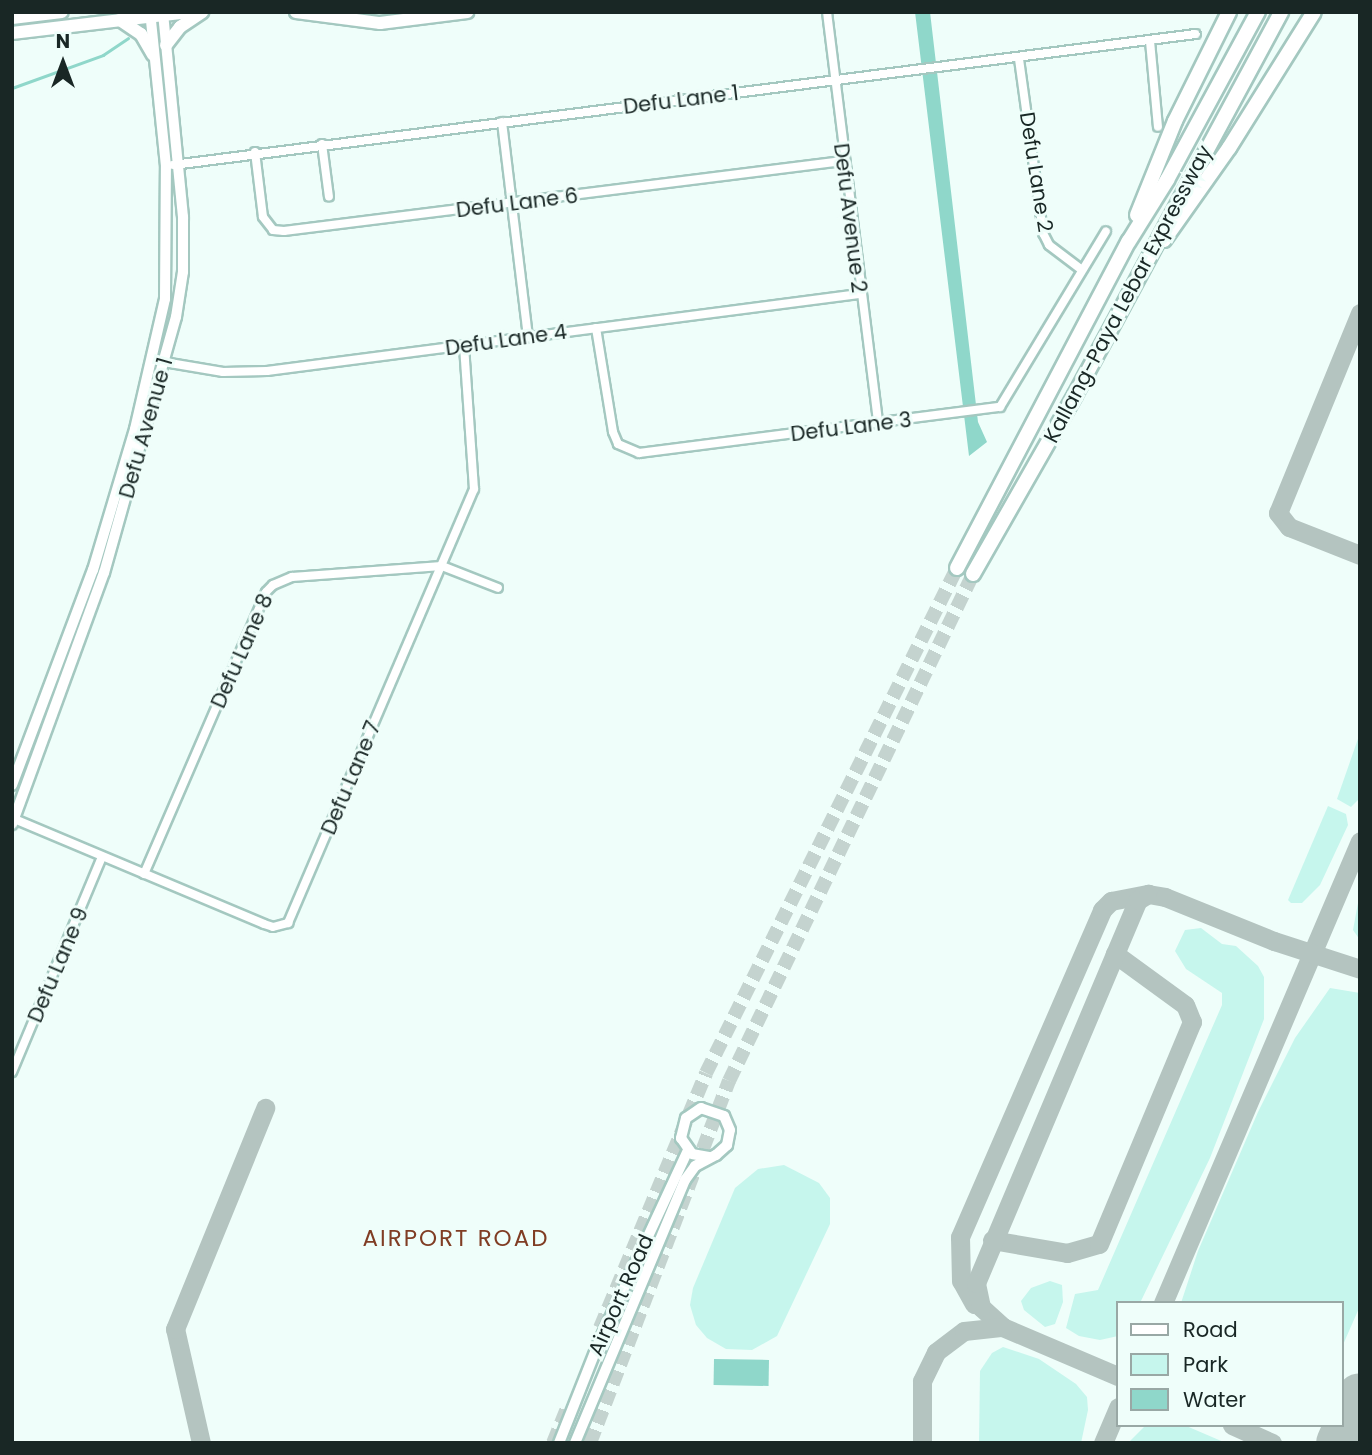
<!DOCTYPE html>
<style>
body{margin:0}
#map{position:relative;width:1372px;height:1455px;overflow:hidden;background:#effefa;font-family:Poppins,sans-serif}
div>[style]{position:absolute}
.green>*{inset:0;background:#c6f6ed}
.water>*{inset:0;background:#8fd7ca;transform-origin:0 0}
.stream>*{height:2.5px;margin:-1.25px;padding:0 1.25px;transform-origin:1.25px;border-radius:1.25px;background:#8fd7ca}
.taxiway>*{height:19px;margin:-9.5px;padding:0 9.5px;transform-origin:9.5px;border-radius:9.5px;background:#b4c4c0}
.runway>*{height:49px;margin:-24.5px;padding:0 24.5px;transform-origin:24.5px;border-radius:24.5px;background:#b4c4c0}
.motorway-tunnel>*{height:14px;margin-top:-7px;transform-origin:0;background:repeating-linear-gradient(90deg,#c4d3cf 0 14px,transparent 0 21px)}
.roads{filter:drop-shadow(2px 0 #a4c8c0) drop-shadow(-2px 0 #a4c8c0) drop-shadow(0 2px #a4c8c0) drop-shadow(0 -2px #a4c8c0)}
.minor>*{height:8px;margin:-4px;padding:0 4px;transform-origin:4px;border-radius:4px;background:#fff}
.secondary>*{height:10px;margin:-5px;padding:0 5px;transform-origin:5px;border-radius:5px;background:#fff}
.primary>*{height:12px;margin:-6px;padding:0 6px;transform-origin:6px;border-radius:6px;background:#fff}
.motorway>*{height:14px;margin:-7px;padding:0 7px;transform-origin:7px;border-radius:7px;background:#fff}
span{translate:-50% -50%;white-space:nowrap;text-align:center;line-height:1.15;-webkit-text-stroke:6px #effefa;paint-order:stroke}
.street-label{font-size:21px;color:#192725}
.neighbourhood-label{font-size:23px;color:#803d24;letter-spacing:2px}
.frame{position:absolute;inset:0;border:14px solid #192725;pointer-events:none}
.legend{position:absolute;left:1116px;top:1301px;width:228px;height:126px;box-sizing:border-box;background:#effefa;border:2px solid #99a8a5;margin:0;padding:9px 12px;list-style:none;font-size:21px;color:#192725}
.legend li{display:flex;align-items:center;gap:14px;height:35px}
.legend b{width:35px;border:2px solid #99a8a5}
.north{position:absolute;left:28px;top:28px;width:70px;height:70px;-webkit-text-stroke:5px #effefa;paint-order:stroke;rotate:0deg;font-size:19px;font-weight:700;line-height:28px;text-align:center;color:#192725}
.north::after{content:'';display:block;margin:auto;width:24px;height:32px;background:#192725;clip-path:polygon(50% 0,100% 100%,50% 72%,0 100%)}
</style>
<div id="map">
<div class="green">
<i style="clip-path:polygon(1360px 733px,1360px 798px,1351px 807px,1337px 799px)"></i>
<i style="clip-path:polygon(1328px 806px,1346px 814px,1348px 825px,1320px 885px,1302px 903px,1291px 903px,1288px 900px)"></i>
<i style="clip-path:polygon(1360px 892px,1360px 940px,1353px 930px)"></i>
<i style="clip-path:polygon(1201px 928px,1222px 944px,1236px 946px,1258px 966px,1264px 977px,1264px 1019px,1210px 1158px,1140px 1303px,1118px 1303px,1118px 1336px,1100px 1340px,1079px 1336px,1066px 1328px,1075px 1294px,1098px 1290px,1222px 1005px,1222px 993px,1186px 969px,1175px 951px,1185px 930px)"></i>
<i style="clip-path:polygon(1330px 988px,1360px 993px,1360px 1306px,1342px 1347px,1342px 1303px,1181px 1303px,1198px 1251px,1258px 1112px,1295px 1038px)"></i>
<i style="clip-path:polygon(784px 1165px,819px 1183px,830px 1198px,830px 1224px,777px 1336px,752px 1350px,726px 1349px,707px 1338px,696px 1325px,690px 1305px,693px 1288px,735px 1188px,758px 1169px)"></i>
<i style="clip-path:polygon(1050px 1281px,1062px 1285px,1063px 1302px,1055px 1324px,1045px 1327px,1024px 1310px,1021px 1301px,1031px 1288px)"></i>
<i style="clip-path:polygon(1003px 1347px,1039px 1359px,1076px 1384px,1087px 1397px,1088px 1410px,1081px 1443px,979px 1443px,980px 1371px,992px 1353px)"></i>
<i style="clip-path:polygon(1146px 1425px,1184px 1425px,1226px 1443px,1128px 1443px)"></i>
</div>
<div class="water">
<i style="clip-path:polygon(915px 12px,930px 12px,978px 422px,987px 442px,969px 456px)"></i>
<i style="left:714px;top:1359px;width:55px;height:26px;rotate:1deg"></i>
</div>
<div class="stream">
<i style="left:12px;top:88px;width:97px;rotate:-19.9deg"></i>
<i style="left:103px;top:55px;width:30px;rotate:-34deg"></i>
</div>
<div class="taxiway">
<i style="left:1360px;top:313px;width:216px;rotate:112.3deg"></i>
<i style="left:1278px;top:513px;width:18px;rotate:52deg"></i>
<i style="left:1289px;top:527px;width:76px;rotate:21.5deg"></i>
<i style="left:992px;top:1240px;width:76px;rotate:9.8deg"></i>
<i style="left:1067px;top:1253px;width:33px;rotate:-16deg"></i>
<i style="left:1099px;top:1244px;width:241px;rotate:-67.3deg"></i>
<i style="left:1192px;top:1022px;width:18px;rotate:-112deg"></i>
<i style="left:1185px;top:1005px;width:87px;rotate:-143.9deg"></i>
<i style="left:1163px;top:1303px;width:502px;rotate:-66.91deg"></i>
<i style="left:974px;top:1304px;width:26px;rotate:-119deg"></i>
<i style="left:961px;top:1281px;width:44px;rotate:-91.3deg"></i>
<i style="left:960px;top:1237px;width:357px;rotate:-66.5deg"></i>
<i style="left:1102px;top:910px;width:13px;rotate:-45deg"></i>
<i style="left:1111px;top:901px;width:38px;rotate:-11deg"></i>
<i style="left:993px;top:1323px;width:136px;rotate:23deg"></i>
<i style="left:1003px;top:1327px;width:30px;rotate:-138deg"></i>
<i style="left:981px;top:1307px;width:25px;rotate:-102deg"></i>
<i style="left:976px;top:1283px;width:416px;rotate:-67.1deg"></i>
<i style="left:1138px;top:900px;width:12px;rotate:-31deg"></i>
<i style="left:1148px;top:894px;width:17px;rotate:10deg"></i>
<i style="left:1165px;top:897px;width:118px;rotate:22deg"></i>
<i style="left:1274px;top:941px;width:90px;rotate:18deg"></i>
<i style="left:1232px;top:1425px;width:44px;rotate:24.2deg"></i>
<i style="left:201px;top:1443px;width:117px;rotate:-102.8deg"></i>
<i style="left:175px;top:1329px;width:239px;rotate:-67.8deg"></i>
<i style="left:922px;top:1443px;width:62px;rotate:-90deg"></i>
<i style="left:922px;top:1381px;width:32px;rotate:-64deg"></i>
<i style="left:936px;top:1352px;width:35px;rotate:-37deg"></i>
<i style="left:964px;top:1331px;width:39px;rotate:-6deg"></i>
<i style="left:1103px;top:1443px;width:39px;rotate:-67deg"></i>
</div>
<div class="runway">
<i style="left:1340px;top:1443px;width:50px;rotate:-66.5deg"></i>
</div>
<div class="motorway-tunnel">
<i style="left:600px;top:1328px;width:276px;rotate:-67.4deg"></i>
<i style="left:706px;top:1073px;width:564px;rotate:-63.57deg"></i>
<i style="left:553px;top:1443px;width:38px;rotate:-68deg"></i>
<i style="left:590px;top:1443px;width:388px;rotate:-69deg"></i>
<i style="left:729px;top:1081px;width:563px;rotate:-64.3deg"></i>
</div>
<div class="roads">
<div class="minor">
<i style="left:827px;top:12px;width:415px;rotate:82.9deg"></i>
<i style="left:1150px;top:41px;width:86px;rotate:84.7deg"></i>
<i style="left:1019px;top:59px;width:176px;rotate:82.1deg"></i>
<i style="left:1043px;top:233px;width:13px;rotate:63deg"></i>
<i style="left:1049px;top:245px;width:41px;rotate:37.1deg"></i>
<i style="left:502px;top:122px;width:217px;rotate:83.1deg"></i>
<i style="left:322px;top:144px;width:53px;rotate:82.5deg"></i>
<i style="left:255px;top:152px;width:65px;rotate:83deg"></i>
<i style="left:263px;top:217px;width:16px;rotate:52deg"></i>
<i style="left:273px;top:230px;width:11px;rotate:5deg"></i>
<i style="left:284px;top:231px;width:563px;rotate:-7.14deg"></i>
<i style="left:173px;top:165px;width:1031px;rotate:-7.3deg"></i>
<i style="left:596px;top:328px;width:105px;rotate:80.7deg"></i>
<i style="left:613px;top:432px;width:13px;rotate:67deg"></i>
<i style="left:618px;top:444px;width:23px;rotate:23deg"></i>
<i style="left:639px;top:453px;width:364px;rotate:-7.3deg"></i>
<i style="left:1000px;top:407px;width:205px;rotate:-58.9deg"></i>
<i style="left:158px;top:361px;width:66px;rotate:9.6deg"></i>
<i style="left:223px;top:372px;width:44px;rotate:-1.3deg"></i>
<i style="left:267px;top:371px;width:597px;rotate:-7.41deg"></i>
<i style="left:12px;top:818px;width:273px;rotate:22.8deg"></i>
<i style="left:264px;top:924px;width:9px;rotate:18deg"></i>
<i style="left:273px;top:927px;width:16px;rotate:-15deg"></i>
<i style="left:288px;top:923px;width:472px;rotate:-66.8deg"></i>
<i style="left:474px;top:489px;width:142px;rotate:-94deg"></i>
<i style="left:144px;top:874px;width:307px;rotate:-66.6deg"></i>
<i style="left:266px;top:592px;width:10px;rotate:-45deg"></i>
<i style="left:273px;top:585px;width:21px;rotate:-23deg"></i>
<i style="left:292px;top:577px;width:150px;rotate:-4.2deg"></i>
<i style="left:442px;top:566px;width:60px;rotate:21.4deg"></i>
<i style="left:12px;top:1072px;width:233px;rotate:-67.3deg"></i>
</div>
<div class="secondary">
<i style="left:12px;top:785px;width:230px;rotate:-69.4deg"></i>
<i style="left:93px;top:570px;width:147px;rotate:-73.4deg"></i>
<i style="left:135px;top:429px;width:133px;rotate:-77deg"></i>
<i style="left:165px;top:299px;width:133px;rotate:-89.6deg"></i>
<i style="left:166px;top:166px;width:155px;rotate:-95.9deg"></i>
<i style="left:12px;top:824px;width:267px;rotate:-69.9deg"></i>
<i style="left:104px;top:573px;width:266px;rotate:-74.3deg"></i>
<i style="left:176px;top:317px;width:46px;rotate:-81.2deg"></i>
<i style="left:183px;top:272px;width:55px;rotate:-90deg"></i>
<i style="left:183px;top:217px;width:206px;rotate:-95.6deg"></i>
<i style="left:559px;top:1443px;width:109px;rotate:-68.4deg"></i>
<i style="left:599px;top:1342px;width:212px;rotate:-65.1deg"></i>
<i style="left:575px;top:1443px;width:285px;rotate:-67.3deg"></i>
<i style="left:685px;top:1180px;width:17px;rotate:-54deg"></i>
<i style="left:695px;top:1166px;width:24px;rotate:-28deg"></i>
<i style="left:716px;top:1155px;width:15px;rotate:-42deg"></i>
<i style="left:727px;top:1145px;width:15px;rotate:-79deg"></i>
<i style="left:730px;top:1130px;width:15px;rotate:-113deg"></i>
<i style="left:724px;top:1116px;width:24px;rotate:-161deg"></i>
<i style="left:701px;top:1108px;width:18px;rotate:146deg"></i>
<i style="left:686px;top:1118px;width:21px;rotate:104deg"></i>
<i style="left:681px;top:1138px;width:19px;rotate:55deg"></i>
<i style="left:692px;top:1154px;width:17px;rotate:10deg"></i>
</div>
<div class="primary">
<i style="left:296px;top:12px;width:85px;rotate:7.5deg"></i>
<i style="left:380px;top:23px;width:88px;rotate:-7.2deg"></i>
<i style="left:12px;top:18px;width:50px;rotate:-6.8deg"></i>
<i style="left:120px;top:20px;width:25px;rotate:34deg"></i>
<i style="left:141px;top:34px;width:24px;rotate:60deg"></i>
<i style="left:12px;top:33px;width:178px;rotate:-6.8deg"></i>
<i style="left:166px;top:45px;width:23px;rotate:-52deg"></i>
<i style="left:180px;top:27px;width:27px;rotate:-34deg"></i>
</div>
<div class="motorway">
<i style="left:1137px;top:215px;width:101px;rotate:-68deg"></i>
<i style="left:1175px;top:121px;width:122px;rotate:-63.6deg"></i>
<i style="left:1164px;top:240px;width:113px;rotate:-54.8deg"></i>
<i style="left:1229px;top:148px;width:160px;rotate:-58deg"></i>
<i style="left:957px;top:568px;width:369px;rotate:-62.3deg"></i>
<i style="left:1129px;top:241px;width:72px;rotate:-58.1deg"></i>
<i style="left:1167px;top:180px;width:191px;rotate:-61.6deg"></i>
<i style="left:973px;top:574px;width:206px;rotate:-60.3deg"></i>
<i style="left:1075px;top:395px;width:435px;rotate:-61.7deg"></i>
</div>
</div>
<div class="street-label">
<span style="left:681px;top:100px;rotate:-7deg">Defu Lane 1</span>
<span style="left:1036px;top:172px;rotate:81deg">Defu Lane 2</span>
<span style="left:517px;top:203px;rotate:-7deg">Defu Lane 6</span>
<span style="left:850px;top:218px;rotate:83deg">Defu Avenue 2</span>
<span style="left:1128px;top:294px;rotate:-62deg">Kallang-Paya Lebar Expressway</span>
<span style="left:506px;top:340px;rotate:-8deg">Defu Lane 4</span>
<span style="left:851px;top:427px;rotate:-7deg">Defu Lane 3</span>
<span style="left:146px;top:428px;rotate:-74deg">Defu Avenue 1</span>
<span style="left:242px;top:651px;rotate:-66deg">Defu Lane 8</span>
<span style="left:351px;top:778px;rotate:-67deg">Defu Lane 7</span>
<span style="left:58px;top:965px;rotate:-67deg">Defu Lane 9</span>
<span style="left:621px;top:1295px;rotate:-66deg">Airport Road</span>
</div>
<div class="neighbourhood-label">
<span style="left:456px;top:1238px">AIRPORT ROAD</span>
</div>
<div class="frame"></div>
<ul class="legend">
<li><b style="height:9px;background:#fff"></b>Road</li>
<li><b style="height:19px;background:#c6f6ed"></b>Park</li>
<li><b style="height:19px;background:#8fd7ca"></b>Water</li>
</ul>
<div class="north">N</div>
</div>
